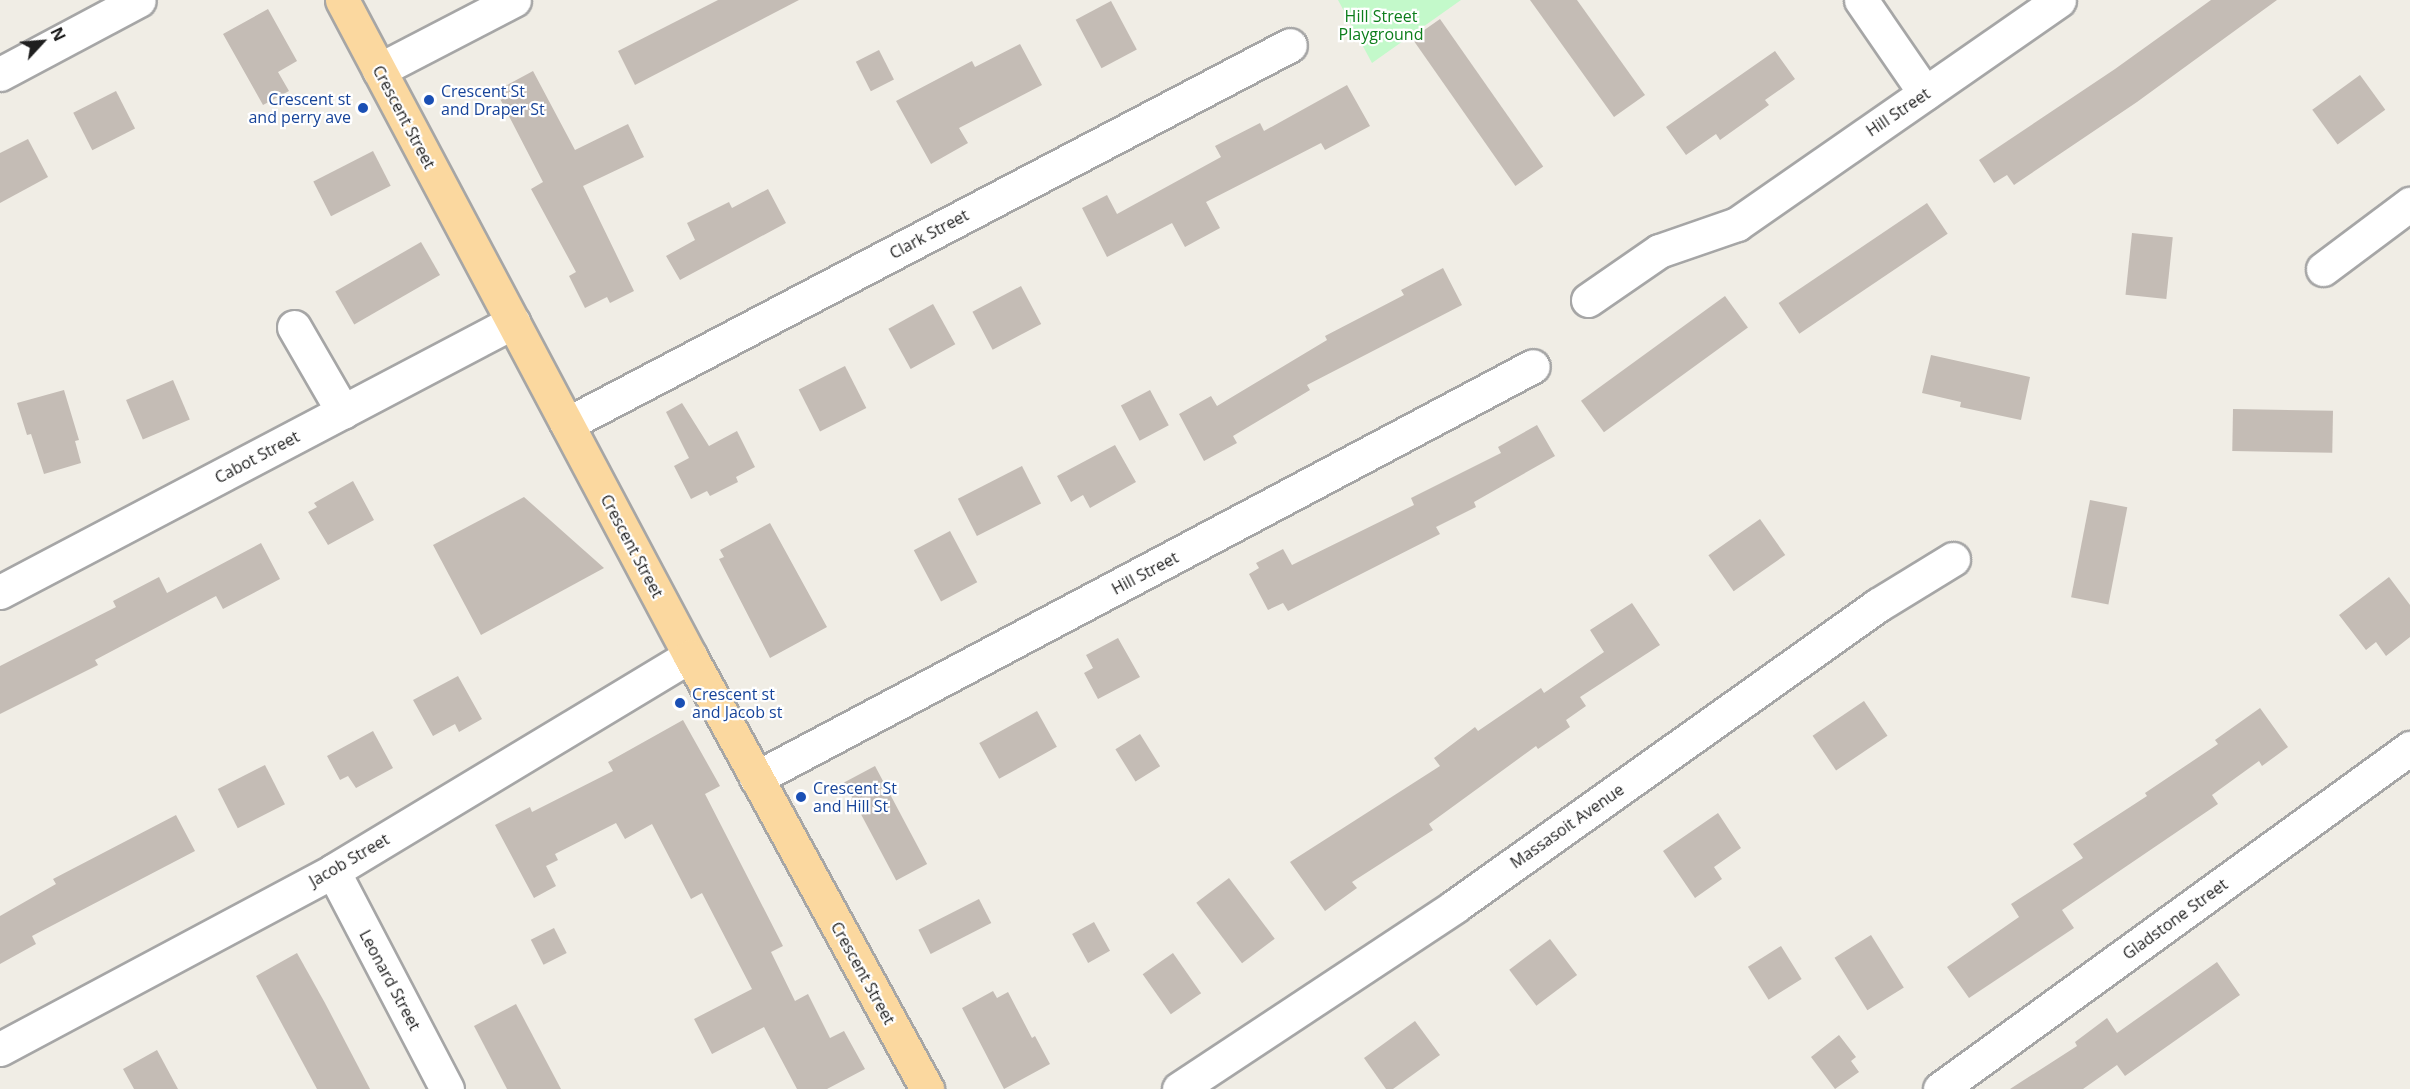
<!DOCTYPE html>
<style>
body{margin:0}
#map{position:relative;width:2410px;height:1089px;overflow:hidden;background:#f0ede5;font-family:"Open Sans",sans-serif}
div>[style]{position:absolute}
.park>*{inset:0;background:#c3f9ca}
.building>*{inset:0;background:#c4bcb5;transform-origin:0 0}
.roads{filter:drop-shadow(2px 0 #a6a6a6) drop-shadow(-2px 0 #a6a6a6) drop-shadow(0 2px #a6a6a6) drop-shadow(0 -2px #a6a6a6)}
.minor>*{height:33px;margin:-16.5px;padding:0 16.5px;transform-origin:16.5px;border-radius:16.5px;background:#fff}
.major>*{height:33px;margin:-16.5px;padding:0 16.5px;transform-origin:16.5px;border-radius:16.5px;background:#fbd89f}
.dots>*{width:16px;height:16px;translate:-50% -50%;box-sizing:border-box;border:3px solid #fff;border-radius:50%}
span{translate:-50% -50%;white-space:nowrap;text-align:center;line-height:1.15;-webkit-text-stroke:4.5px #fff;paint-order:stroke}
.park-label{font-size:16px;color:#0c7e1b}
.transit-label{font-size:16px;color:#164399}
.left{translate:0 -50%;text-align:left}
.right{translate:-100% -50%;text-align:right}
.street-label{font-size:16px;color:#1f1f1f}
.north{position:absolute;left:12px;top:12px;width:60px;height:60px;-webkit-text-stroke:4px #fff;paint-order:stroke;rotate:64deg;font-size:16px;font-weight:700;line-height:24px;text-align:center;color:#1f1f1f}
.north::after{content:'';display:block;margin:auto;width:21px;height:27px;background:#1f1f1f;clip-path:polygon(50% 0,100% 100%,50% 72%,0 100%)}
</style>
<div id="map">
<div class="park">
<i style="clip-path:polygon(1338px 0,1461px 0,1372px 63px)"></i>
</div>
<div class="building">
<i style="clip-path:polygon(718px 0,799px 0,635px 85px,618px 51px)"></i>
<i style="clip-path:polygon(1530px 0,1577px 0,1645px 95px,1614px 117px)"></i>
<i style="clip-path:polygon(2211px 0,2277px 0,2137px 102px,2014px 185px,2007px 175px,1994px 183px,1979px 160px,2115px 69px)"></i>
<i style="left:1111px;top:1px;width:55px;height:40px;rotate:62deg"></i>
<i style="clip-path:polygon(268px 9px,297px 61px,278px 72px,289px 91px,263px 105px,223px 34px)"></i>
<i style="left:1440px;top:19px;width:180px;height:34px;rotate:55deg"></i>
<i style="clip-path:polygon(1020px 44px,1042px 85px,959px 128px,968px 143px,931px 164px,896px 101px,972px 61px,975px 67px)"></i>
<i style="left:879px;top:50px;width:33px;height:26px;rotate:63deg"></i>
<i style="clip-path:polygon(1775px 51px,1795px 79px,1765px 100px,1769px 105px,1720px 140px,1716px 134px,1686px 155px,1666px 127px)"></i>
<i style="clip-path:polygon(533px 71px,575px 150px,628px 124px,644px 157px,583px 186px,634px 291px,610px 303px,607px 297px,585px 308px,569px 276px,576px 272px,531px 189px,543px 182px,496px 91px)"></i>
<i style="left:2360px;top:75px;width:43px;height:59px;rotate:54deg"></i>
<i style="clip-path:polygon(1347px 85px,1370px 126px,1325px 150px,1321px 143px,1206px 202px,1220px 228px,1185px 247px,1172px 223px,1107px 257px,1082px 208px,1107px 195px,1117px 214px,1221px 157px,1215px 146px,1260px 123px,1264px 131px)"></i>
<i style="left:116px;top:91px;width:42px;height:48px;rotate:63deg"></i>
<i style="clip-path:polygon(28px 139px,48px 177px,0 203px,0 153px)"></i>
<i style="left:373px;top:151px;width:39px;height:67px;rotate:63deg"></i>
<i style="clip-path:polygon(768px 189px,786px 223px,680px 280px,666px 256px,695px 240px,687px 223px,729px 202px,732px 208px)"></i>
<i style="left:1927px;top:203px;width:37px;height:179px;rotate:56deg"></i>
<i style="left:2132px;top:233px;width:41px;height:62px;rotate:6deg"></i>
<i style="left:421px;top:242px;width:38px;height:99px;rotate:60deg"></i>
<i style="clip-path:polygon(1443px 268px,1462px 305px,1307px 385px,1310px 390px,1233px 436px,1237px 443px,1204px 461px,1179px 414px,1211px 396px,1217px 406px,1327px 340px,1325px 336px,1404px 295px,1401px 290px)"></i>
<i style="left:1021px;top:286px;width:43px;height:55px;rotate:62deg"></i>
<i style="left:1725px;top:296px;width:39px;height:178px;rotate:54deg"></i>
<i style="left:933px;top:304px;width:46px;height:51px;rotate:61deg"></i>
<i style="clip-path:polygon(1931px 355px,2030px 377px,2021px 420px,1960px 407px,1961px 402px,1922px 393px)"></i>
<i style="left:845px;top:366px;width:47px;height:52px;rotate:63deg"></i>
<i style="left:173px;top:380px;width:43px;height:51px;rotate:67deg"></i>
<i style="clip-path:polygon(64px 390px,79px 440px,75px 441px,81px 463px,44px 474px,31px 434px,27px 435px,17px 403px)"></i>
<i style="left:1150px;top:390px;width:40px;height:33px;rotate:62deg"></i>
<i style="clip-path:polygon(682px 403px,709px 446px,737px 431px,755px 467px,736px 477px,738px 482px,710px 496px,707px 491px,691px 499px,674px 466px,689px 458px,666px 412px)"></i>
<i style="left:2233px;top:409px;width:100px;height:42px;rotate:1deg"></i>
<i style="clip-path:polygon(1537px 425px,1555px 456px,1474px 502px,1476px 507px,1436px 527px,1440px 534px,1288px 611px,1283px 603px,1268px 610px,1249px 574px,1259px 568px,1256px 563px,1283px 549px,1292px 565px,1414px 505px,1411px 498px,1501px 453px,1498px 447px)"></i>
<i style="clip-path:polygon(1115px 445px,1136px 482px,1090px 508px,1083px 495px,1071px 502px,1057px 476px)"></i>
<i style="left:1022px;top:466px;width:42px;height:72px;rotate:63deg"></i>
<i style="clip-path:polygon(353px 481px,374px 520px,328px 545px,308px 512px,317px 507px,314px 503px)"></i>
<i style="clip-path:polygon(524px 497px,604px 568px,481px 635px,433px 545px)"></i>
<i style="left:2090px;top:500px;width:38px;height:99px;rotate:11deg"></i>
<i style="left:1760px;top:519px;width:44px;height:63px;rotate:55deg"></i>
<i style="clip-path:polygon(770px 523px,827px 627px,770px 658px,719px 559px,724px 557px,720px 550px)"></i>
<i style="left:950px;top:531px;width:58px;height:41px;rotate:62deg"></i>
<i style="clip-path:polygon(261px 543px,280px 579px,223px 609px,216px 596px,95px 660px,98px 665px,0 714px,0 666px,116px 607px,113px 601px,159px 577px,167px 593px)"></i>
<i style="clip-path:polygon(2389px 577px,2410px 605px,2410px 637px,2386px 656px,2376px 642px,2366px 650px,2339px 615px)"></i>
<i style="clip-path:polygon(1632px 603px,1660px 645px,1580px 697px,1586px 706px,1566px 720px,1570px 727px,1538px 749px,1536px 746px,1429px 824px,1433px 830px,1352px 882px,1357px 888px,1325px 911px,1290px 862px,1440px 766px,1434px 758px,1475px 727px,1478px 731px,1541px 688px,1544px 693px,1604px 652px,1590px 630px)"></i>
<i style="clip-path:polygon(1118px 638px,1140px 677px,1098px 699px,1084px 673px,1093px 668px,1086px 655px)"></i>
<i style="clip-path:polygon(458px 676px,482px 719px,459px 732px,455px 724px,433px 736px,413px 700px)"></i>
<i style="left:1864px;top:701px;width:42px;height:62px;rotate:56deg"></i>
<i style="clip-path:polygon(2260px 708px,2288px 747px,2262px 766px,2259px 761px,2212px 795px,2218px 804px,2062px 910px,2074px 928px,1969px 998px,1947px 967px,2019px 917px,2011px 904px,2083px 858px,2073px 844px,2147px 796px,2145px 793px,2218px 744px,2215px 740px)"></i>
<i style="left:1037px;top:711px;width:41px;height:66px;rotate:61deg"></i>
<i style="clip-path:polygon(683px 720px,720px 786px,705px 794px,783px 946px,771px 952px,795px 1001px,808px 994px,830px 1038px,844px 1031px,865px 1069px,827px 1089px,797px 1089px,764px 1027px,712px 1054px,694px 1019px,752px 989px,702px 893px,691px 899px,652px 824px,625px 839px,616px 823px,555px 854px,558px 860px,546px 866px,556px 886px,534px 898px,495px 825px,530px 807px,532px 812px,613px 771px,608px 762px)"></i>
<i style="clip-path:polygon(373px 731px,393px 768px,356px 788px,348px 776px,340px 780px,327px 756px)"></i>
<i style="left:1140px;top:734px;width:38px;height:29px;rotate:58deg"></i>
<i style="left:265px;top:765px;width:44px;height:53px;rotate:63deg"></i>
<i style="left:875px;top:766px;width:111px;height:35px;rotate:62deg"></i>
<i style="clip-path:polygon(1718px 813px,1741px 848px,1714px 867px,1722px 879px,1695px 898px,1663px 851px)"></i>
<i style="clip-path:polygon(176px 815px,195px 851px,32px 936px,36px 944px,0 964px,0 916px,56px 884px,53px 879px)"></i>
<i style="left:1229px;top:878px;width:76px;height:41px;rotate:53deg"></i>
<i style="left:979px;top:899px;width:27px;height:68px;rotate:63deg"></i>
<i style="left:1094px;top:922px;width:33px;height:25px;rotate:61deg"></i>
<i style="left:554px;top:928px;width:28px;height:26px;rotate:63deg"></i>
<i style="left:1871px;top:935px;width:62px;height:43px;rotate:58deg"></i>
<i style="left:1550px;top:939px;width:45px;height:51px;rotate:53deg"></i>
<i style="left:1781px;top:946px;width:39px;height:39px;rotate:58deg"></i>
<i style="clip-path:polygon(297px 953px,325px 1003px,370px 1089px,317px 1089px,256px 976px)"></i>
<i style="left:1173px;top:953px;width:49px;height:37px;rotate:55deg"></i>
<i style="clip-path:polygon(2217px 962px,2240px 995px,2125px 1076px,2117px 1065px,2083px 1089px,2010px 1089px,2077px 1046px,2075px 1042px,2107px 1018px,2117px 1033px)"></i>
<i style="clip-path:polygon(993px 991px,997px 998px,1008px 992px,1032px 1038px,1035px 1036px,1050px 1064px,1004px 1089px,962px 1008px)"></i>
<i style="clip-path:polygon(516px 1004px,561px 1089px,507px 1089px,474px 1026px)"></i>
<i style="clip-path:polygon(1415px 1021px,1440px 1055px,1393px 1089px,1386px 1089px,1364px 1058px)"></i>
<i style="clip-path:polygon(1839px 1035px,1856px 1057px,1851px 1061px,1859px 1072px,1835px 1089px,1811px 1057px)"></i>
<i style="clip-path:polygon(157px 1050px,178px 1089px,134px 1089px,123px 1069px)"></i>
</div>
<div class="roads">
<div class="minor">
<i style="left:1861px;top:0;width:113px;rotate:55.5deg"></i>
<i style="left:379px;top:70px;width:152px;rotate:-27.4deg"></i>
<i style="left:0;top:74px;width:157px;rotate:-28deg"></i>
<i style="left:2323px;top:269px;width:109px;rotate:-36.8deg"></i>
<i style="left:1588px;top:300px;width:86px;rotate:-34.6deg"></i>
<i style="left:1659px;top:251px;width:83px;rotate:-19.1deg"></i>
<i style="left:1737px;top:224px;width:392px;rotate:-34.8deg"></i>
<i style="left:294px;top:327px;width:98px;rotate:60deg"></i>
<i style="left:567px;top:424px;width:816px;rotate:-27.66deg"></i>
<i style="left:0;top:592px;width:580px;rotate:-27.76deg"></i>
<i style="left:756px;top:778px;width:879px;rotate:-27.93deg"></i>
<i style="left:333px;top:871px;width:246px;rotate:62.4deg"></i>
<i style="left:0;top:1049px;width:378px;rotate:-28.1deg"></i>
<i style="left:333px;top:871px;width:417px;rotate:-31.1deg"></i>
<i style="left:1179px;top:1089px;width:331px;rotate:-33.5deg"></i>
<i style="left:1455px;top:906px;width:519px;rotate:-35.44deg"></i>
<i style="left:1878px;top:605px;width:88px;rotate:-31.5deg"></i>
<i style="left:1940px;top:1089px;width:581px;rotate:-35.96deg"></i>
</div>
<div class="major">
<i style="left:342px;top:0;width:743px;rotate:62.05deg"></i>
<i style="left:690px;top:656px;width:494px;rotate:61.3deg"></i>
</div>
</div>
<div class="dots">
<i style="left:429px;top:100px;background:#1a4fb4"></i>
<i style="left:363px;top:108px;background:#1a4fb4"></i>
<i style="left:680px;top:703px;background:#1a4fb4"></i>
<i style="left:801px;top:797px;background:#1a4fb4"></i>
</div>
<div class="park-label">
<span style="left:1381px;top:25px">Hill Street<br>Playground</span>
</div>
<div class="transit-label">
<span class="left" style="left:441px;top:100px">Crescent St<br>and Draper St</span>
<span class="right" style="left:351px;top:108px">Crescent st<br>and perry ave</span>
<span class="left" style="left:692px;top:703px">Crescent st<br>and Jacob st</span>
<span class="left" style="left:813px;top:797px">Crescent St<br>and Hill St</span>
</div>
<div class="street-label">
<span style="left:1898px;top:112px;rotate:-34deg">Hill Street</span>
<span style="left:404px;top:117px;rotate:62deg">Crescent Street</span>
<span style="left:929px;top:234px;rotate:-28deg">Clark Street</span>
<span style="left:257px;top:457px;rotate:-28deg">Cabot Street</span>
<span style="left:632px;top:546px;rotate:62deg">Crescent Street</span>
<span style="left:1145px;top:573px;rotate:-28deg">Hill Street</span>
<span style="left:1567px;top:826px;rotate:-35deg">Massasoit Avenue</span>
<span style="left:349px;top:860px;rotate:-30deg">Jacob Street</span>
<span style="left:2175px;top:919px;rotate:-36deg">Gladstone Street</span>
<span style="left:863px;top:973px;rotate:61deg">Crescent Street</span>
<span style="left:390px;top:980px;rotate:62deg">Leonard Street</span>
</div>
<div class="north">N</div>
</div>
